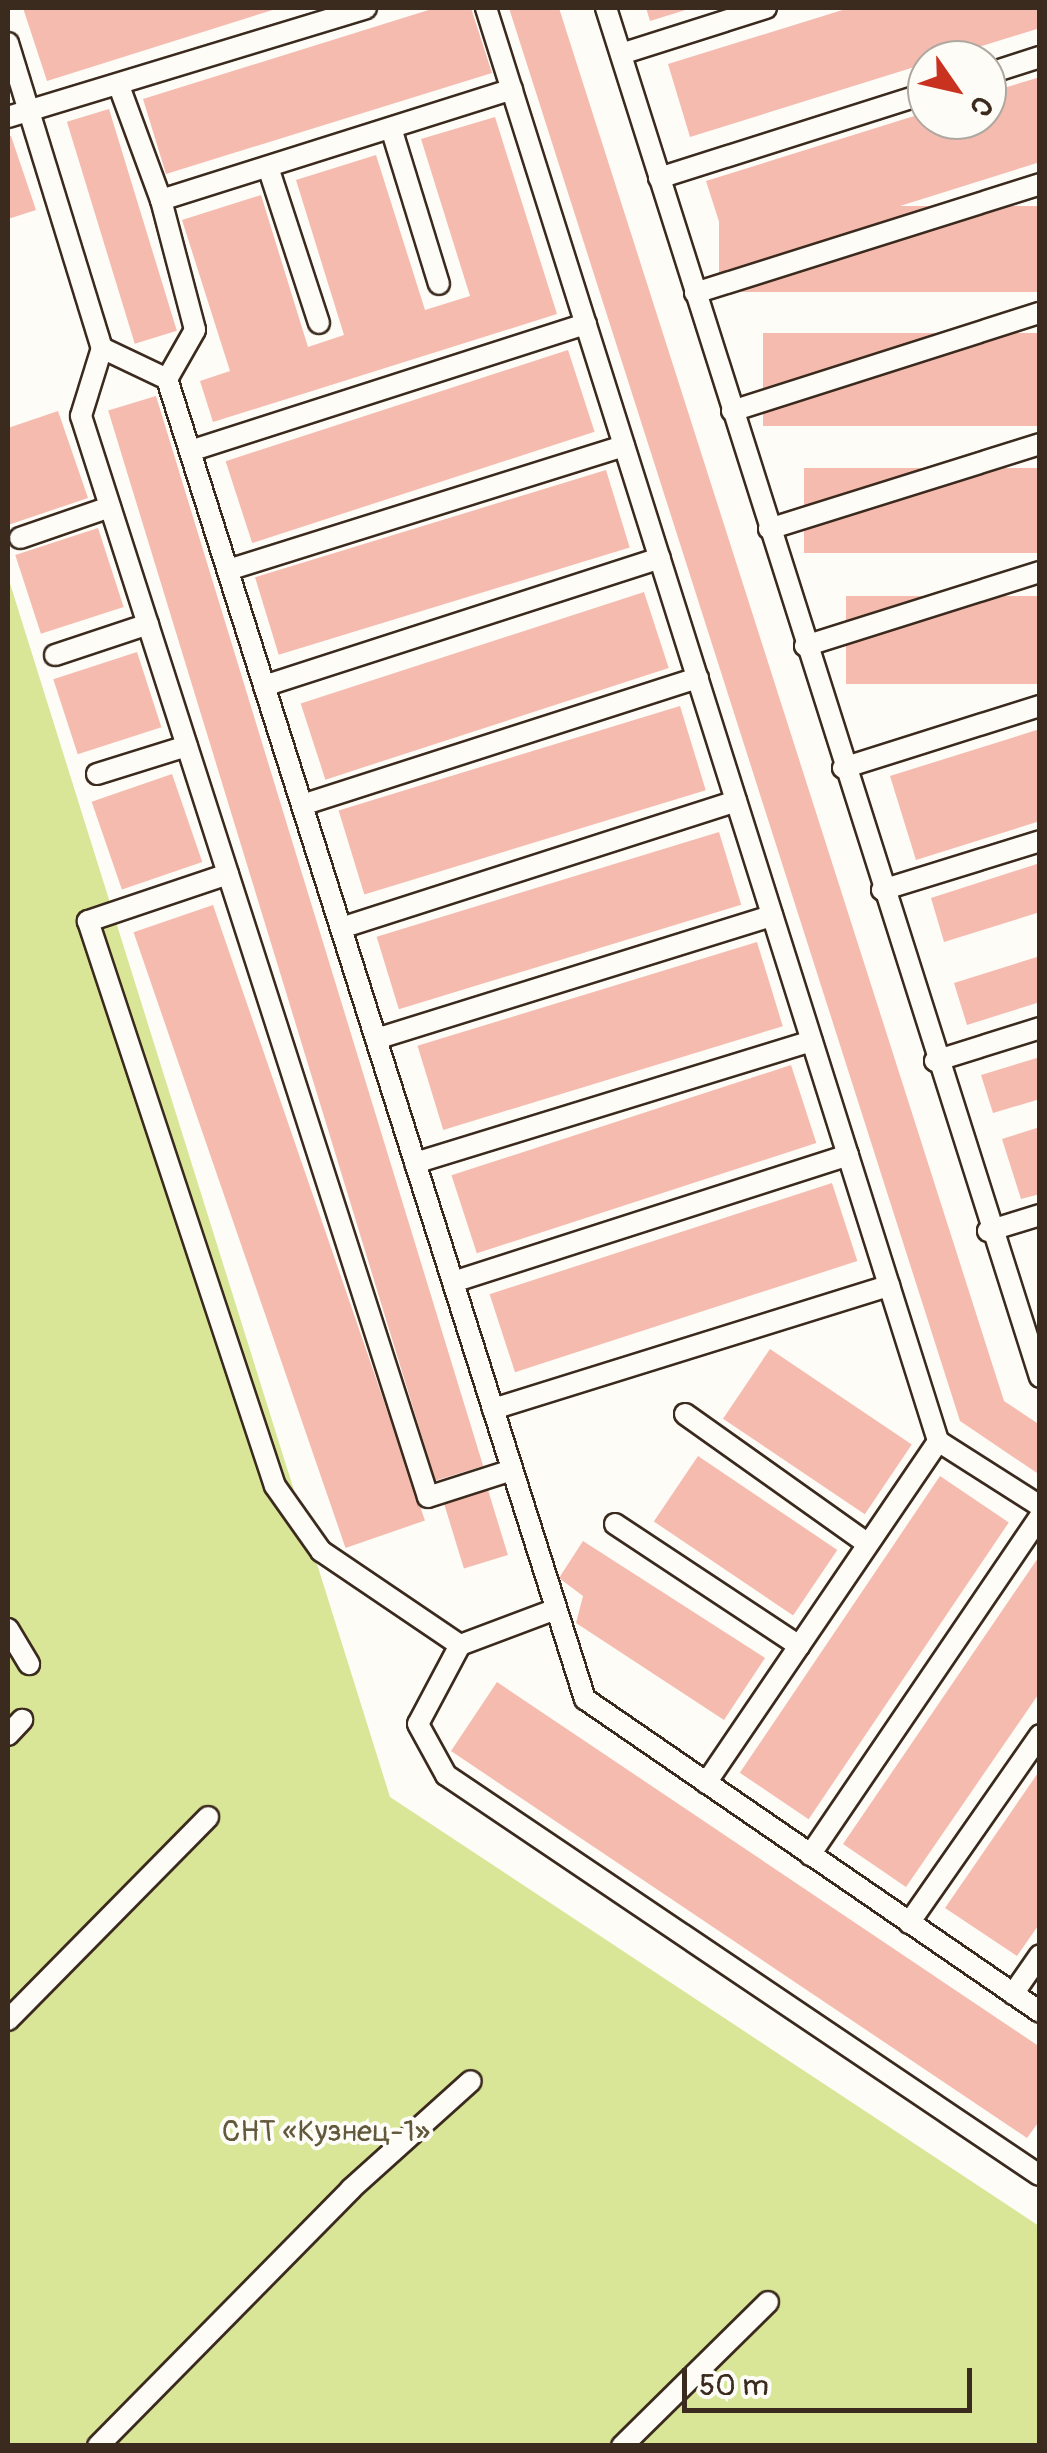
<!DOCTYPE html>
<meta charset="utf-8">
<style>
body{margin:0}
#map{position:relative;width:1047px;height:2453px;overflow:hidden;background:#fdfcf7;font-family:Pangolin,sans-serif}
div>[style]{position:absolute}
.green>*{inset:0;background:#d9e698}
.building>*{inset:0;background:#f5bbaf;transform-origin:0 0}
.roads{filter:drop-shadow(2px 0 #3b2a1e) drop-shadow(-2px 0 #3b2a1e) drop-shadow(0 2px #3b2a1e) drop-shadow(0 -2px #3b2a1e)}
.service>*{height:20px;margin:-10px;padding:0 10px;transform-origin:10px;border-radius:10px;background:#fdfcf7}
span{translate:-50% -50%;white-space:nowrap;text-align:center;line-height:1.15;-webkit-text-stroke:8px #fdfcf7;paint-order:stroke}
.park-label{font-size:30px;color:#62593c}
.frame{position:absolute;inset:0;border:10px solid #3b2a1e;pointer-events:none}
.north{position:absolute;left:907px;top:40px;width:100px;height:100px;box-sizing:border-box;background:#fdfcf7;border:2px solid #afa8a0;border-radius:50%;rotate:124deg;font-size:28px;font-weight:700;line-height:40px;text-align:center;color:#3b2a1e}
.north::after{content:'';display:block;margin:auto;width:35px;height:45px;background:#c8321e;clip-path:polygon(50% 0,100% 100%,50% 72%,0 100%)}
.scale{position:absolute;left:682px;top:2368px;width:290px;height:45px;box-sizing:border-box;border:5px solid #3b2a1e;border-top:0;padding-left:12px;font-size:30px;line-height:35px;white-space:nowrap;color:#3b2a1e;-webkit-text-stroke:8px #fdfcf7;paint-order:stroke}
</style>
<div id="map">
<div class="green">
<i style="clip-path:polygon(8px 577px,390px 1797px,1039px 2226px,1039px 2445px,8px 2445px)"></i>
</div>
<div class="building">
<i style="clip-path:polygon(23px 8px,279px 8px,47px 81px)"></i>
<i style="clip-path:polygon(435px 8px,471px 8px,492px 73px,166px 174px,143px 99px)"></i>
<i style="clip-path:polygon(509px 8px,559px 8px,1004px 1401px,1040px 1425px,1040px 1475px,960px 1421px)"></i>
<i style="clip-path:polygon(646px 8px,692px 8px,650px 21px)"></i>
<i style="clip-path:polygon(849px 8px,1040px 8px,1040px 28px,690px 137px,668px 64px)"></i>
<i style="clip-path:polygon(1040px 77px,1040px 162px,731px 259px,706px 181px,927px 112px,927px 120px,987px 120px,987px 93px)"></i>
<i style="left:109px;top:109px;width:232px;height:44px;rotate:73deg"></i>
<i style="clip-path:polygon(495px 117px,557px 314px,213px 422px,200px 381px,230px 371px,182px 220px,261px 195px,308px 347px,344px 335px,296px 180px,376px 155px,425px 310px,470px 296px,421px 139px)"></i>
<i style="clip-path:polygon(11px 136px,36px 210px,8px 219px,8px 137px)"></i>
<i style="left:1040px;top:206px;width:86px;height:321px;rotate:90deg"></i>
<i style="left:1040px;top:333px;width:93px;height:277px;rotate:90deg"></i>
<i style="left:568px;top:350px;width:86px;height:360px;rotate:72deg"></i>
<i style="left:156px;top:396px;width:1119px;height:50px;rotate:73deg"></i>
<i style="clip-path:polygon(58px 411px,88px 498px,8px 525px,8px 428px)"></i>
<i style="left:1040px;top:468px;width:85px;height:236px;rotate:90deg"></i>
<i style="left:606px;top:470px;width:81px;height:367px;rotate:73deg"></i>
<i style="left:98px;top:528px;width:83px;height:87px;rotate:72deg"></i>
<i style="left:644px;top:592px;width:80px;height:361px;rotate:72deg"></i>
<i style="left:1040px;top:596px;width:88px;height:194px;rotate:90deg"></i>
<i style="left:137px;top:652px;width:79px;height:88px;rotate:72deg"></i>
<i style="left:680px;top:706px;width:88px;height:357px;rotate:73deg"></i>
<i style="clip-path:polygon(1040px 729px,1040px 821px,916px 860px,890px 776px)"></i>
<i style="left:172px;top:774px;width:93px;height:85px;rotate:71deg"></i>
<i style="left:719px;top:832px;width:76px;height:358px;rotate:73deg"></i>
<i style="clip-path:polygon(1040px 863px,1040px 912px,944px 942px,931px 898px)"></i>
<i style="left:213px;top:905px;width:651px;height:84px;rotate:71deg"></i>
<i style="left:757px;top:942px;width:88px;height:355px;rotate:73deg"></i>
<i style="clip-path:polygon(1040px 956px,1040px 1002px,967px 1025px,954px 983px)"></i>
<i style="clip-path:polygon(1040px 1057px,1040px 1099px,993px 1113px,981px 1075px)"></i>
<i style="left:791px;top:1065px;width:82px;height:357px;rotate:72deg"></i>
<i style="clip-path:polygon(1040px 1127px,1040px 1194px,1021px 1199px,1002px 1139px)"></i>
<i style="left:832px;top:1183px;width:82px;height:360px;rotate:72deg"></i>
<i style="left:770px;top:1349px;width:171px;height:84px;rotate:34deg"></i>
<i style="left:698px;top:1456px;width:168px;height:79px;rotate:34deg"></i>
<i style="left:940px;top:1476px;width:83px;height:358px;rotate:34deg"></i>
<i style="left:488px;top:1490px;width:68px;height:46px;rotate:73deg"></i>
<i style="clip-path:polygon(583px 1541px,765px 1658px,724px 1720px,576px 1623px,583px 1596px,559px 1578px)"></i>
<i style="clip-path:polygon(1040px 1555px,1040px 1692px,906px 1887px,843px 1844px)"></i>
<i style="clip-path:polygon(497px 1682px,1040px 2047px,1040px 2120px,1027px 2138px,451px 1751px)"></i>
<i style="clip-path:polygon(1040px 1770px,1040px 1923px,1017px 1956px,945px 1908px)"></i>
</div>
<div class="roads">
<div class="service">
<i style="left:486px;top:8px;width:1503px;rotate:72.49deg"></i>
<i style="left:938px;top:1441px;width:121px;rotate:32.5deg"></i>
<i style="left:606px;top:8px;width:1436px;rotate:72.41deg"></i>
<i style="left:8px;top:43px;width:319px;rotate:72.9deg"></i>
<i style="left:102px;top:348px;width:72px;rotate:25.5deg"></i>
<i style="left:167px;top:379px;width:1385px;rotate:72.43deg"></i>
<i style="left:585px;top:1699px;width:552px;rotate:34.52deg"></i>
<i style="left:621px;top:54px;width:152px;rotate:-17.6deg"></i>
<i style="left:987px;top:74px;width:56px;rotate:-17.8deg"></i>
<i style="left:119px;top:86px;width:121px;rotate:69.8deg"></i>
<i style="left:161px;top:200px;width:134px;rotate:75.3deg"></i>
<i style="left:195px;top:330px;width:56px;rotate:119.7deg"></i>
<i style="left:8px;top:117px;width:374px;rotate:-16.9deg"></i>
<i style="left:391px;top:128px;width:163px;rotate:72.9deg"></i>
<i style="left:268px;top:167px;width:164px;rotate:71.9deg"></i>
<i style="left:659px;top:178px;width:281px;rotate:-17.6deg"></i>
<i style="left:161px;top:200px;width:368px;rotate:-17.5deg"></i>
<i style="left:695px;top:293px;width:362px;rotate:-17.5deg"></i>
<i style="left:102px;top:348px;width:71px;rotate:107.2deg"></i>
<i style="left:81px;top:416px;width:1135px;rotate:72.2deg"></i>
<i style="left:428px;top:1497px;width:88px;rotate:-17.8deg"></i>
<i style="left:732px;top:411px;width:323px;rotate:-17.7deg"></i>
<i style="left:190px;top:451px;width:416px;rotate:-17.8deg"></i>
<i style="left:769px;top:529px;width:284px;rotate:-17.4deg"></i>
<i style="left:20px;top:538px;width:95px;rotate:-19deg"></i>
<i style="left:228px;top:570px;width:415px;rotate:-17.4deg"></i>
<i style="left:805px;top:646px;width:246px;rotate:-17.5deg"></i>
<i style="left:55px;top:655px;width:98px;rotate:-18.4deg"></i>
<i style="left:264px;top:686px;width:416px;rotate:-17.9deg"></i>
<i style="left:843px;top:768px;width:207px;rotate:-17.5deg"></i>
<i style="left:97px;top:774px;width:94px;rotate:-17.3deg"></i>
<i style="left:302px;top:805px;width:416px;rotate:-17.8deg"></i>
<i style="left:228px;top:874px;width:148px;rotate:161.4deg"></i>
<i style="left:88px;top:921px;width:595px;rotate:71.69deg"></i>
<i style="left:275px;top:1486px;width:80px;rotate:54.7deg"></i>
<i style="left:321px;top:1551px;width:168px;rotate:34.1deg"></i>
<i style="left:882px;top:890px;width:165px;rotate:-17.2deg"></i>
<i style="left:341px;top:928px;width:415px;rotate:-17.8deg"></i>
<i style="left:376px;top:1039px;width:415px;rotate:-17.3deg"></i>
<i style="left:935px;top:1061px;width:110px;rotate:-17.4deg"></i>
<i style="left:415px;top:1163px;width:415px;rotate:-17.1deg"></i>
<i style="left:988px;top:1231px;width:54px;rotate:-17.1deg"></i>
<i style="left:453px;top:1282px;width:415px;rotate:-17.8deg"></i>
<i style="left:493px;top:1409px;width:415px;rotate:-17.3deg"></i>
<i style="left:685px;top:1414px;width:224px;rotate:35.4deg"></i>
<i style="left:615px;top:1524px;width:221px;rotate:33.5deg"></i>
<i style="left:556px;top:1609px;width:103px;rotate:159.4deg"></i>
<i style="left:460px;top:1645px;width:89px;rotate:118deg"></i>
<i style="left:418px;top:1724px;width:58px;rotate:61.2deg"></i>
<i style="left:446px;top:1775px;width:715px;rotate:34deg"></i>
<i style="left:8px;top:1629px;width:41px;rotate:59deg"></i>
<i style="left:8px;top:1735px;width:21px;rotate:-47deg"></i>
<i style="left:706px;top:1783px;width:413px;rotate:-55.8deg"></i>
<i style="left:810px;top:1855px;width:409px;rotate:-55.8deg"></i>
<i style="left:909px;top:1923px;width:229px;rotate:-55.1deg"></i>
<i style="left:1013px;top:1994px;width:47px;rotate:-55.3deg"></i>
<i style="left:8px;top:2020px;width:285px;rotate:-45.4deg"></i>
<i style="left:98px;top:2446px;width:361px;rotate:-45.4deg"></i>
<i style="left:351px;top:2189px;width:161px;rotate:-42deg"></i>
<i style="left:622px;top:2446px;width:205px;rotate:-44.6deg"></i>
</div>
</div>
<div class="park-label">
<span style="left:326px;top:2132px">СНТ «Кузнец-1»</span>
</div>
<div class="frame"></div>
<div class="north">С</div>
<div class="scale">50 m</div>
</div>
